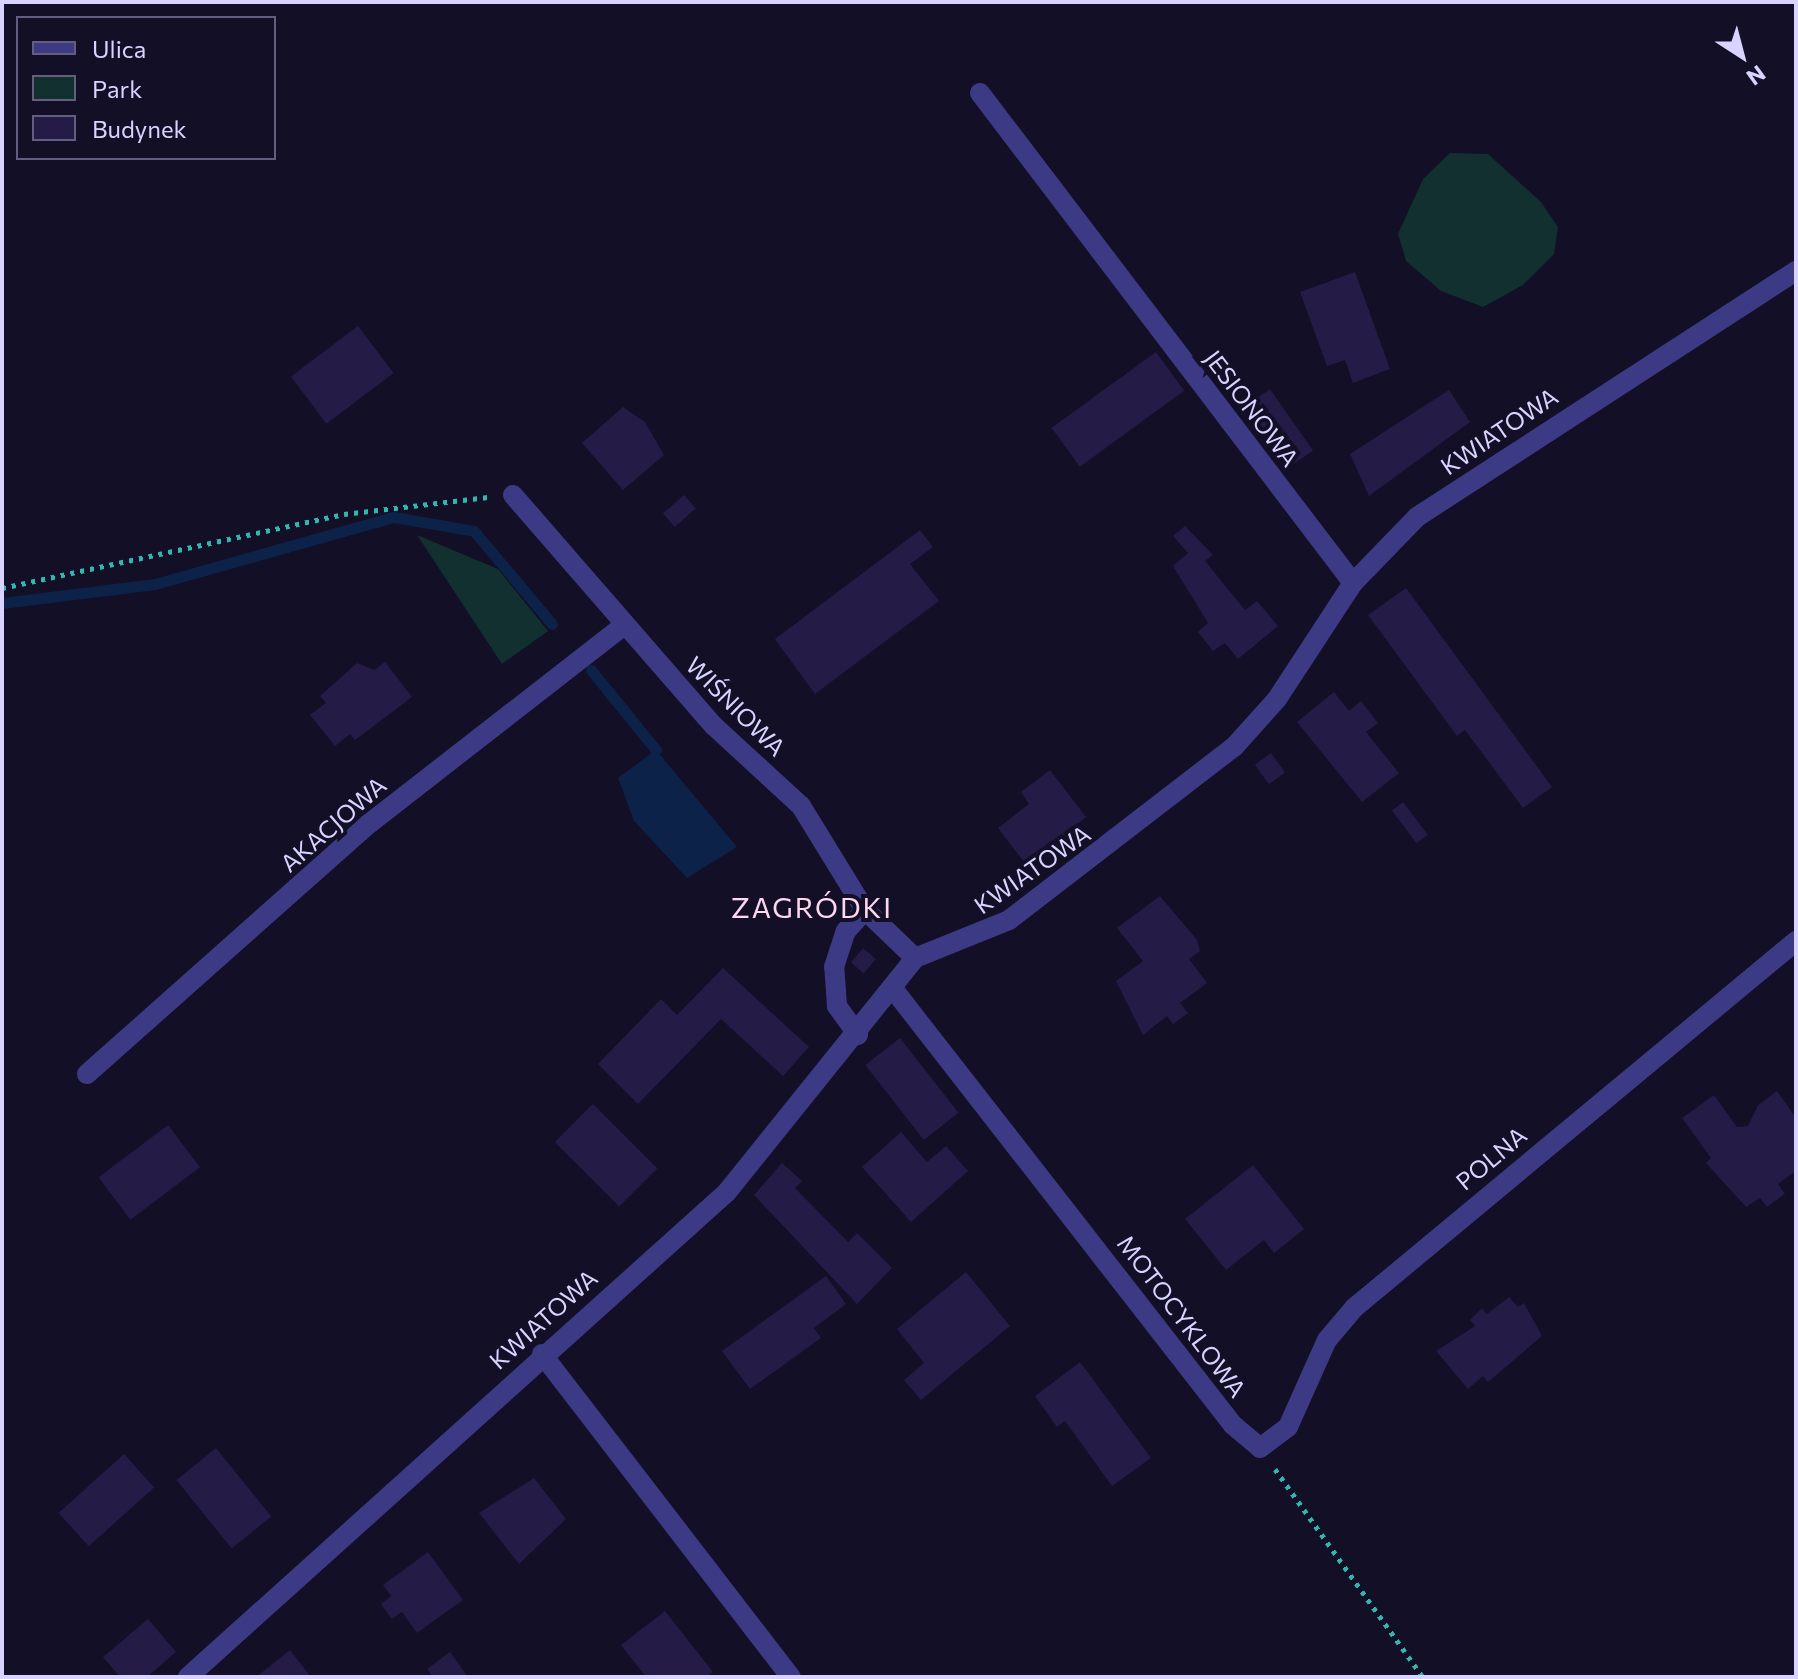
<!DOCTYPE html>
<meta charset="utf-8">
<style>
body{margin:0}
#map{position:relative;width:1798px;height:1679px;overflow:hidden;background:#130f26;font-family:Commissioner,sans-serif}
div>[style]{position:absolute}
.green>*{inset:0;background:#12302f}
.water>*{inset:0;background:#0c2248}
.stream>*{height:11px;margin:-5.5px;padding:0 5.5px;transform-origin:5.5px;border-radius:5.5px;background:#0c2248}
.building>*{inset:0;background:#241b47;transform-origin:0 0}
.path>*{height:5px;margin-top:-2.5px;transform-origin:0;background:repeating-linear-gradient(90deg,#2fb8b0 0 4px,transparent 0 10px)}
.minor>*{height:20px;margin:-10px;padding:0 10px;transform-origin:10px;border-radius:10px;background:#3d3a85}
span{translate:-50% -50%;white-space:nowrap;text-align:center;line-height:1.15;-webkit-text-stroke:8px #130f26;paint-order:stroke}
.street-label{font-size:24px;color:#d9d4ff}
.quarter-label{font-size:28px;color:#ffd6f0;letter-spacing:2px}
.frame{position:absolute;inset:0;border:4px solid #d9d4ff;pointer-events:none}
.legend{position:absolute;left:16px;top:16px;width:260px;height:144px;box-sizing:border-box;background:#130f26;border:2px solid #625e7d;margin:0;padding:10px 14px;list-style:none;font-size:24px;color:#d9d4ff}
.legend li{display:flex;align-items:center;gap:16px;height:40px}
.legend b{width:40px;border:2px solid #625e7d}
.north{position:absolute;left:1702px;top:16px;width:80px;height:80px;-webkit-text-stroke:6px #130f26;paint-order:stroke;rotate:144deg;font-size:22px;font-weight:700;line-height:32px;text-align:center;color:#d9d4ff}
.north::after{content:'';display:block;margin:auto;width:28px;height:36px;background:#d9d4ff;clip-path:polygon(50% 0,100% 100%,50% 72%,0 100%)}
</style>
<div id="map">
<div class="green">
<i style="clip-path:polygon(1450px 153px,1488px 154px,1541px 202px,1558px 227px,1554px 254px,1523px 285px,1483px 307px,1441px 291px,1406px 261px,1398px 234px,1423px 179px)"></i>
<i style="clip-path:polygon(417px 535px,498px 569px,548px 631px,502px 664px)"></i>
</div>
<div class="water">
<i style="clip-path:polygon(656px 750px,737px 847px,687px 878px,634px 821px,618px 778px)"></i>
</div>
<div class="stream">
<i style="left:2px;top:603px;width:154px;rotate:-7.1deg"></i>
<i style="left:155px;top:584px;width:248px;rotate:-15.7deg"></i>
<i style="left:394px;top:517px;width:81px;rotate:9.9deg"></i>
<i style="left:474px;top:531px;width:121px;rotate:50deg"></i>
<i style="left:591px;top:670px;width:103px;rotate:50.9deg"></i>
</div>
<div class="building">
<i style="clip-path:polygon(1355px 272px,1390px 369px,1353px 383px,1345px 360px,1327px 366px,1300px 292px)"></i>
<i style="left:358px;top:326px;width:59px;height:84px;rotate:53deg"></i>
<i style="left:1156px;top:352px;width:48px;height:129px;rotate:54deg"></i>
<i style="left:1270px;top:389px;width:75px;height:28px;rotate:55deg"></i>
<i style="clip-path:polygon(1449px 390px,1470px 422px,1369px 496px,1350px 454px)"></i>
<i style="clip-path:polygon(623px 407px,645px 422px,664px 455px,623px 490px,582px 443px)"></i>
<i style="left:684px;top:495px;width:18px;height:28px;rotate:49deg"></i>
<i style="clip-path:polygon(1185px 526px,1213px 555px,1205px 561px,1245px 610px,1257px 601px,1278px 626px,1238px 659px,1225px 643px,1213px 651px,1198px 632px,1208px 623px,1173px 566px,1188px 553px,1173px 536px)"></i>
<i style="clip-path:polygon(920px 530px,933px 547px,910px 564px,939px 601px,815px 694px,775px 639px)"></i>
<i style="clip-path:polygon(1406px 588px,1552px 787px,1523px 808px,1465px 730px,1457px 736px,1368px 615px)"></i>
<i style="clip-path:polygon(385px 662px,412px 697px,355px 740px,350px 734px,335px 746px,310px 715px,326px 703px,320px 696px,357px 663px,374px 670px)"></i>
<i style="clip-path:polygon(1334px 692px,1349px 711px,1361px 701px,1378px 723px,1366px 732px,1399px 773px,1362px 802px,1297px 722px)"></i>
<i style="left:1271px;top:753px;width:24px;height:20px;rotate:54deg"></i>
<i style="clip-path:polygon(1050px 770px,1086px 817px,1027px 866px,998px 828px,1029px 804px,1021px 792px)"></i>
<i style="left:1403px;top:802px;width:41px;height:14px;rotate:53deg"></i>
<i style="clip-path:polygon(1160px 896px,1197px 940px,1200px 951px,1189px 959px,1207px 983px,1180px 1003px,1188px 1013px,1173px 1024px,1167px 1016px,1143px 1035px,1116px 981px,1143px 961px,1117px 928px)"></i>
<i style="left:863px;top:948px;width:17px;height:19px;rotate:40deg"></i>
<i style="clip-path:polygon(723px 968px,809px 1047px,783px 1076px,721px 1019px,638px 1104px,598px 1064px,661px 999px,677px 1015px)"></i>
<i style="left:900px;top:1038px;width:95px;height:44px;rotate:52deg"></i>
<i style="clip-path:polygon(1777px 1091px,1796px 1118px,1796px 1171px,1778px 1184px,1785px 1194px,1767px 1207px,1760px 1198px,1746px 1207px,1706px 1163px,1711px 1158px,1682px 1118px,1714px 1095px,1737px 1127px,1748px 1126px,1758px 1105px)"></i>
<i style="left:593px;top:1104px;width:91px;height:54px;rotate:45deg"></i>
<i style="left:168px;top:1125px;width:53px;height:87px;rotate:53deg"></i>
<i style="clip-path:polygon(901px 1132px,927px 1162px,946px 1146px,968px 1171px,911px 1222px,862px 1167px)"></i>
<i style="clip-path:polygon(782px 1163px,802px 1181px,795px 1188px,848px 1242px,857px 1233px,892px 1268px,857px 1304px,754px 1195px)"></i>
<i style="clip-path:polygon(1253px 1165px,1304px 1229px,1274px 1253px,1264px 1240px,1226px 1270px,1185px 1219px)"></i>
<i style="clip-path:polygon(966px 1272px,1010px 1326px,921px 1400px,904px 1380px,924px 1363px,897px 1329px)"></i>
<i style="clip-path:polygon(826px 1276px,846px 1304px,814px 1328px,821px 1338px,750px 1389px,722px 1351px)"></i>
<i style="clip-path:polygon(1509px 1297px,1518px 1307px,1524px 1303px,1542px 1336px,1488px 1382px,1483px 1376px,1468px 1389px,1436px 1351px,1475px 1326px,1470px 1320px,1482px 1308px,1487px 1314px)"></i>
<i style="clip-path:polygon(1080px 1362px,1151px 1458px,1112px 1486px,1065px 1421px,1057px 1427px,1035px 1396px)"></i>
<i style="left:216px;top:1448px;width:88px;height:51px;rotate:51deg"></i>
<i style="left:124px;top:1454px;width:45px;height:88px;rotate:48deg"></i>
<i style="clip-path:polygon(534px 1478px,566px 1519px,519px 1564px,479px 1513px)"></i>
<i style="clip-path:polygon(428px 1552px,463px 1600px,417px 1633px,402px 1612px,392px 1619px,381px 1604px,391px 1596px,383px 1585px)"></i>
<i style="clip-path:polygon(665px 1611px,713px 1672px,706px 1677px,646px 1677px,621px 1645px)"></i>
<i style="clip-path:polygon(148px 1619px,176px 1652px,147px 1677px,120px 1677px,103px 1657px)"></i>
<i style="clip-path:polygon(290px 1650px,311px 1677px,256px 1677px)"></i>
<i style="clip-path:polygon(450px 1652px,468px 1677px,433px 1677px,427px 1669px)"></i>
</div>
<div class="path">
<i style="left:2px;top:588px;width:350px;rotate:-12.2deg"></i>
<i style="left:344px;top:514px;width:145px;rotate:-6.7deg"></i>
<i style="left:1275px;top:1469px;width:255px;rotate:54.6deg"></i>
</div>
<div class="minor">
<i style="left:980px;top:93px;width:616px;rotate:52.72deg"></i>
<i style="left:513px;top:495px;width:306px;rotate:49deg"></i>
<i style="left:714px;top:726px;width:118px;rotate:42.6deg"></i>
<i style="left:801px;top:806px;width:122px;rotate:58.4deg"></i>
<i style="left:865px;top:910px;width:69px;rotate:43.8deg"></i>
<i style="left:894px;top:990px;width:551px;rotate:52.07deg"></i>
<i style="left:1233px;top:1425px;width:35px;rotate:40deg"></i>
<i style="left:1260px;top:1448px;width:35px;rotate:-37deg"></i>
<i style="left:1288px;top:1427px;width:95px;rotate:-65.9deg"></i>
<i style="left:1327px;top:1340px;width:42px;rotate:-49.8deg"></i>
<i style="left:1354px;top:1308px;width:575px;rotate:-39.7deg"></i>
<i style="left:858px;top:1035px;width:36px;rotate:-126deg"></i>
<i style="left:837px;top:1006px;width:39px;rotate:-94deg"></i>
<i style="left:834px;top:967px;width:38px;rotate:-72deg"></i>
<i style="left:846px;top:931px;width:28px;rotate:-48deg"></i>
<i style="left:87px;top:1074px;width:378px;rotate:-41.6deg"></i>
<i style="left:370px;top:823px;width:321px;rotate:-37.9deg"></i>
<i style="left:542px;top:1354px;width:408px;rotate:52.4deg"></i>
<i style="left:188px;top:1677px;width:725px;rotate:-41.98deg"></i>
<i style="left:727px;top:1192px;width:300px;rotate:-51.2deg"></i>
<i style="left:915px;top:958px;width:101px;rotate:-22deg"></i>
<i style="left:1009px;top:920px;width:284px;rotate:-37.6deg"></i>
<i style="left:1234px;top:747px;width:64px;rotate:-48.1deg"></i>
<i style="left:1277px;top:699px;width:139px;rotate:-56.8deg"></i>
<i style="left:1353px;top:583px;width:92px;rotate:-45.9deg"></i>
<i style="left:1417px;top:517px;width:452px;rotate:-33deg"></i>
</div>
<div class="street-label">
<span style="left:1252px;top:408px;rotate:53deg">JESIONOWA</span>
<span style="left:1499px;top:431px;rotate:-34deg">KWIATOWA</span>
<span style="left:736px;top:706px;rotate:45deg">WIŚNIOWA</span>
<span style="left:333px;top:824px;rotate:-41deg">AKACJOWA</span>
<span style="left:1032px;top:869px;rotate:-35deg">KWIATOWA</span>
<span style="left:1491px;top:1158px;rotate:-40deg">POLNA</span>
<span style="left:1182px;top:1316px;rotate:53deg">MOTOCYKLOWA</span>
<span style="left:543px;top:1319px;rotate:-42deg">KWIATOWA</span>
</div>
<div class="quarter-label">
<span style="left:812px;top:907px">ZAGRÓDKI</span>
</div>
<div class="frame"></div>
<ul class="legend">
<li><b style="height:10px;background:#3d3a85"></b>Ulica</li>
<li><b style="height:22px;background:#12302f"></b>Park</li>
<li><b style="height:22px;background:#241b47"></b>Budynek</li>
</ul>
<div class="north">N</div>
</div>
